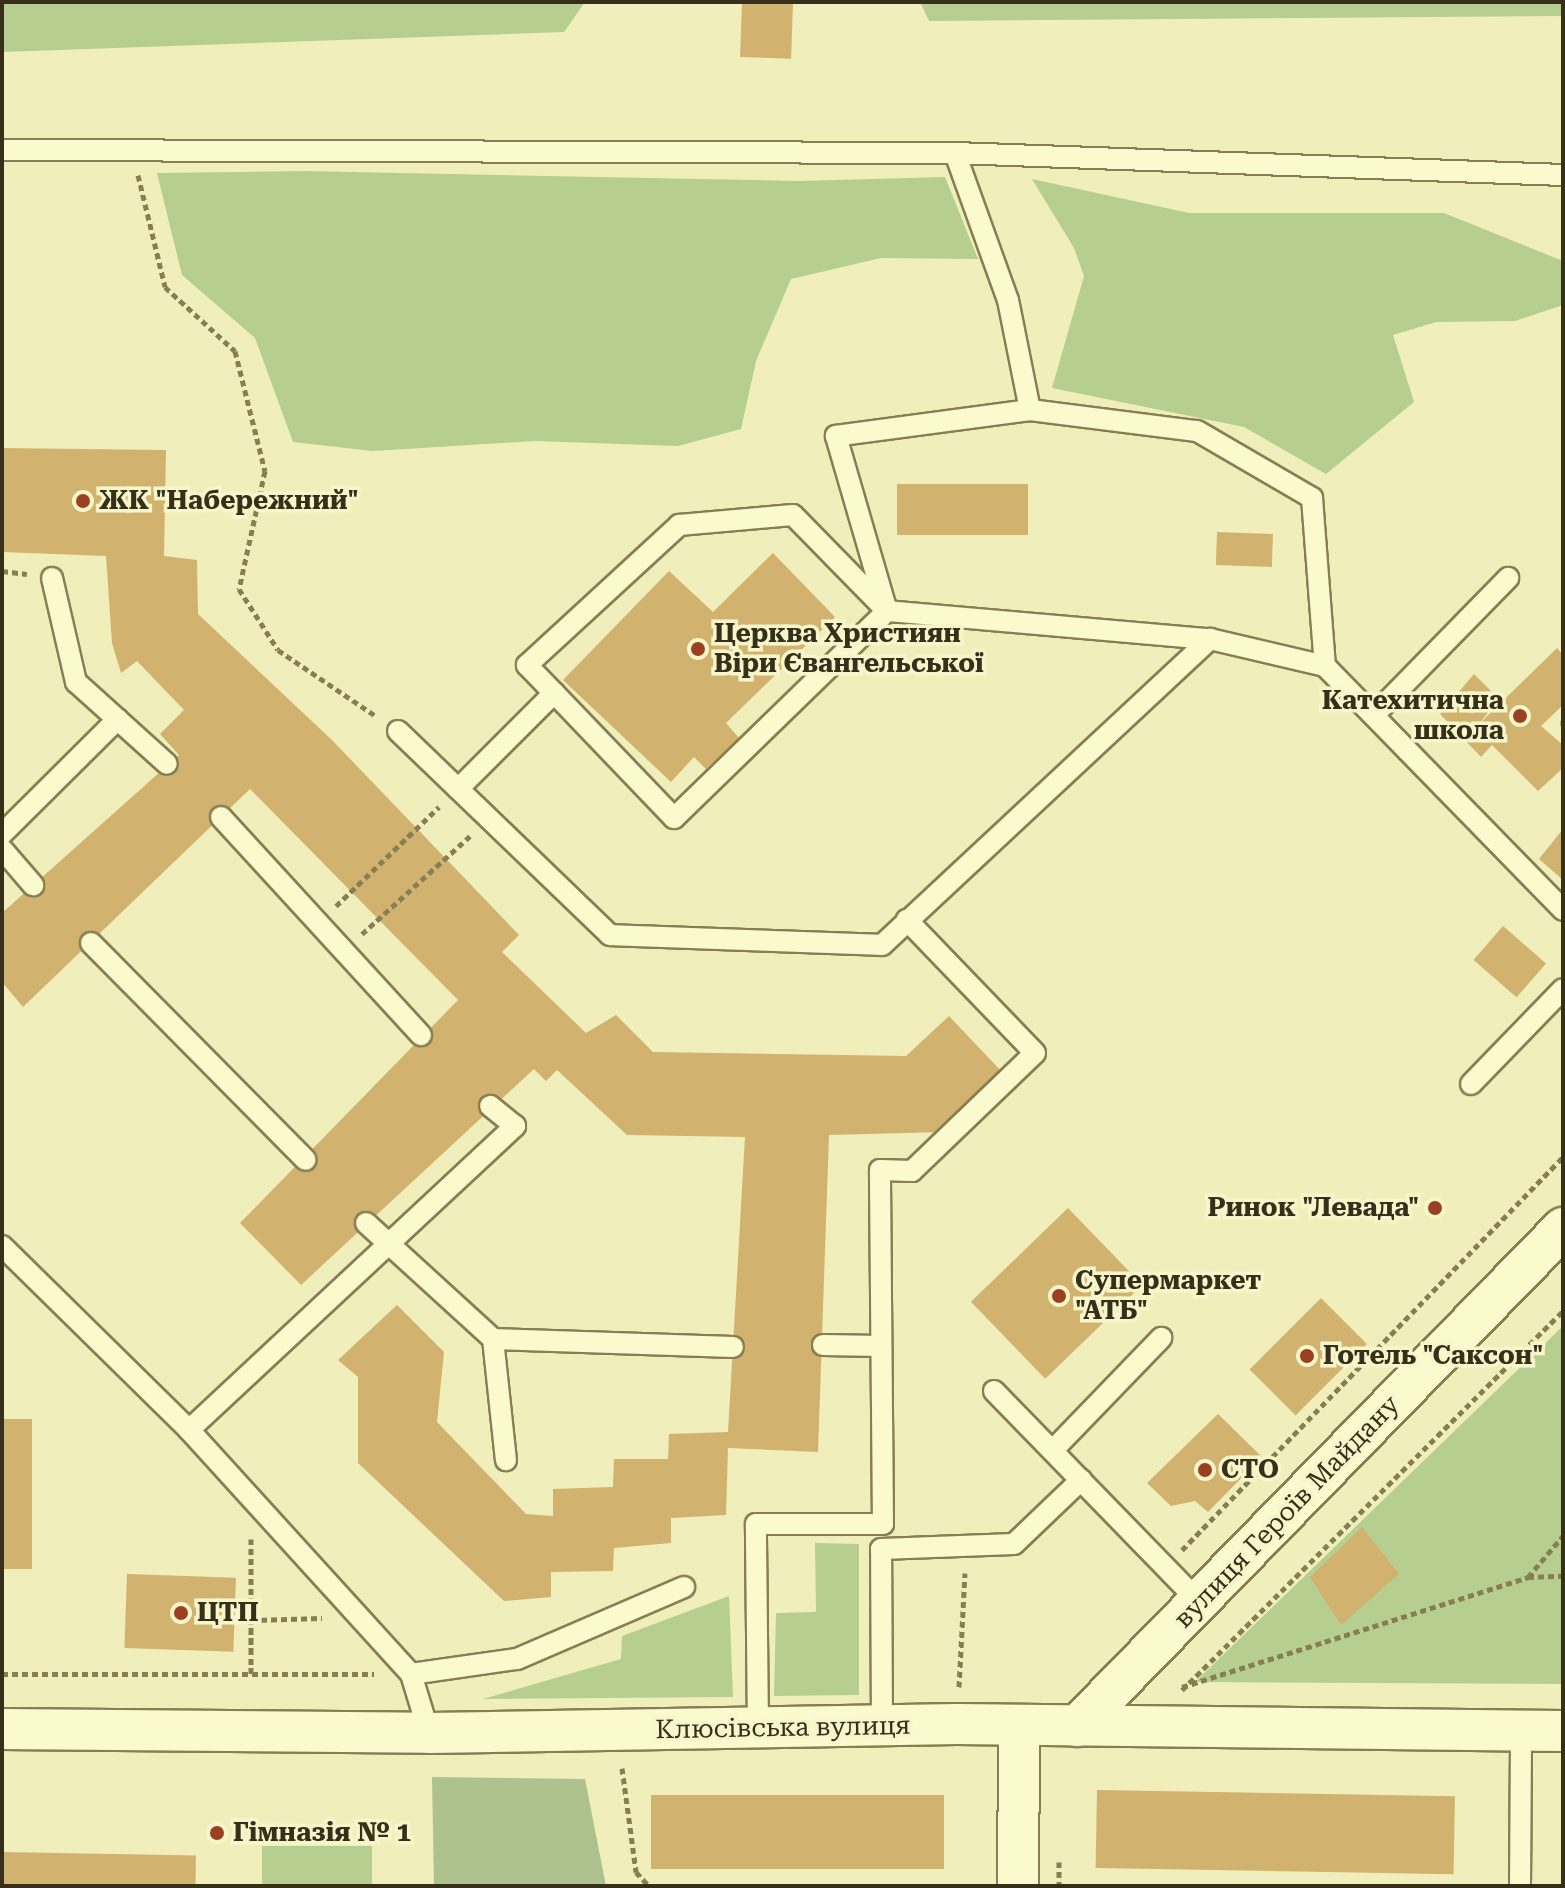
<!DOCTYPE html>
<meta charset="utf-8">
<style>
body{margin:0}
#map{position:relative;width:1565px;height:1888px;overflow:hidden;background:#f0efbb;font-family:"Roboto Serif",serif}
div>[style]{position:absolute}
.green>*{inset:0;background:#b6ce8f;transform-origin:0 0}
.cemetery>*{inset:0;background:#aec28f}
.building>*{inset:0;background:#d1b26e;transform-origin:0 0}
.path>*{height:5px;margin-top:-2.5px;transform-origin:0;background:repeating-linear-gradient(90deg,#887e54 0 6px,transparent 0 10px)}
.roads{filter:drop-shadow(2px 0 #887e54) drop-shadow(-2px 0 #887e54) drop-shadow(0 2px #887e54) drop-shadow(0 -2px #887e54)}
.lane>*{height:20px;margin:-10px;padding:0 10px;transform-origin:10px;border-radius:10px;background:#fbfacf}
.street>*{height:40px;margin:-20px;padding:0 20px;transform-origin:20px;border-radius:20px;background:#fbfacf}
.dots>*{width:22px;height:22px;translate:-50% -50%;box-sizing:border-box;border:4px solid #f7f6cb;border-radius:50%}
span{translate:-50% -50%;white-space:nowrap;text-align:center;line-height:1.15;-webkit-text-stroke:7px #f7f6cb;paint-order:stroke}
.poi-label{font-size:26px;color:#362f1a;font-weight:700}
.left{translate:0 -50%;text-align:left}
.right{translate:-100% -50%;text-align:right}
.street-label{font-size:26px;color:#362f1a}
.frame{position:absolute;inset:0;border:4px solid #362f1a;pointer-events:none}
</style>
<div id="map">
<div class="green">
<i style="clip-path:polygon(2px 2px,585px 2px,564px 32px,2px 52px)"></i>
<i style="clip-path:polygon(920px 2px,1563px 2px,1563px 16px,929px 21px)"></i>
<i style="clip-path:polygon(302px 171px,799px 181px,945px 177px,978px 259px,881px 258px,791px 279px,756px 361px,741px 429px,678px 446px,535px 441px,373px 451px,293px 442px,255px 338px,182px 275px,157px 173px)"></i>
<i style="clip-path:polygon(1032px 179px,1189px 213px,1444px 213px,1563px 261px,1563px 305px,1515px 321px,1436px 322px,1393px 335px,1414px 402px,1326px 474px,1244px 427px,1052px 388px,1084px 276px,1074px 248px)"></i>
<i style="clip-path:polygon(1563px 1326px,1563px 1684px,1195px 1682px)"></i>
<i style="clip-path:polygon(815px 1543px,859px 1544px,859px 1695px,774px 1696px,776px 1613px,816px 1612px)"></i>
<i style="clip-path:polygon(729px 1596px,733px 1697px,483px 1699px,621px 1659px,622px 1636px)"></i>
<i style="left:262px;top:1846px;width:110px;height:40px"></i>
</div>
<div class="cemetery">
<i style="clip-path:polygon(432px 1777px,585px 1779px,606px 1886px,434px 1886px)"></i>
</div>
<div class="building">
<i style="left:742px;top:2px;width:51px;height:55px;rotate:2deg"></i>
<i style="clip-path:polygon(2px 448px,166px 450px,164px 556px,197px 560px,198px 614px,332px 740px,519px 935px,502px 952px,586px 1033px,616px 1015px,653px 1052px,906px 1056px,949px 1016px,1004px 1074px,944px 1132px,829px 1135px,818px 1452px,728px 1448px,726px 1515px,671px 1518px,671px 1543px,614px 1548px,613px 1571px,551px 1572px,551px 1597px,504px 1601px,358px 1463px,358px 1377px,338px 1360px,397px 1305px,444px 1352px,437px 1422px,526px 1514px,553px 1516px,553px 1489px,613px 1487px,614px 1459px,668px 1459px,669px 1434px,728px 1432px,745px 1137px,627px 1135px,557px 1070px,546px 1081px,534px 1069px,301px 1285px,240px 1223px,458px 1000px,250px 789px,23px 1007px,2px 982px,2px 913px,179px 755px,160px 734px,184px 710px,137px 661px,121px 673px,112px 643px,106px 556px,2px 552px)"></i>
<i style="left:897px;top:484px;width:131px;height:51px"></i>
<i style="left:1273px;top:534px;width:33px;height:56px;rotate:92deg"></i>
<i style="clip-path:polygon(773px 553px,835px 617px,726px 723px,739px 738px,706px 769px,694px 757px,671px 782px,563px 680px,669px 571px,713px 612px)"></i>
<i style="clip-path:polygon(1557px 648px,1563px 655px,1563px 705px,1541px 726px,1563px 745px,1563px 768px,1538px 791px,1492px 745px,1481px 757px,1440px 714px,1474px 674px,1499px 699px,1478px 725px)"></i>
<i style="clip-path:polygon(1563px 829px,1563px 880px,1539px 859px)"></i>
<i style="left:1503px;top:926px;width:57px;height:45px;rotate:41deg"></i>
<i style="left:1068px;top:1208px;width:107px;height:135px;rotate:46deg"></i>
<i style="left:1321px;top:1298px;width:65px;height:101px;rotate:45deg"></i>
<i style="clip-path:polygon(1218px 1414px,1262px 1457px,1208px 1512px,1195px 1501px,1171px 1506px,1147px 1483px)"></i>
<i style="left:2px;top:1419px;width:30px;height:150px"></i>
<i style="clip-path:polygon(1362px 1527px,1399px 1574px,1341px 1625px,1310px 1577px)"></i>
<i style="left:127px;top:1574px;width:109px;height:74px;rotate:2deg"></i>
<i style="left:1097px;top:1790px;width:358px;height:78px;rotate:1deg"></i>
<i style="left:651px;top:1795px;width:293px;height:74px"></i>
<i style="left:2px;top:1852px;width:194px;height:34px;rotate:1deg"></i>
</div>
<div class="path">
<i style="left:138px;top:175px;width:115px;rotate:76.4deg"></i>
<i style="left:165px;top:287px;width:95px;rotate:42.4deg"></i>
<i style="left:235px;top:351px;width:124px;rotate:76deg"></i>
<i style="left:265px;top:471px;width:121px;rotate:102.4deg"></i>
<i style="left:239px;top:589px;width:72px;rotate:57.4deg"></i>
<i style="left:278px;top:650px;width:118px;rotate:34deg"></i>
<i style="left:2px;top:571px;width:25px;rotate:7deg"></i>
<i style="left:1563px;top:720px;width:6px;rotate:90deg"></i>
<i style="left:336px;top:906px;width:143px;rotate:-43.9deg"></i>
<i style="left:362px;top:934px;width:146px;rotate:-42.2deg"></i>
<i style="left:1182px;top:1550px;width:547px;rotate:-45.89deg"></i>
<i style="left:1528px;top:1577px;width:54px;rotate:-49.5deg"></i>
<i style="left:251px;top:1620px;width:71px;rotate:-1.6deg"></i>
<i style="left:2px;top:1674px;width:372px"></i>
<i style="left:251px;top:1674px;width:135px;rotate:-90deg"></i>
<i style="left:959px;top:1687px;width:114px;rotate:-87deg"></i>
<i style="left:1182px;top:1687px;width:363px;rotate:-17.6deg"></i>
<i style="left:1528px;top:1577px;width:35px;rotate:-2deg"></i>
<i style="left:1182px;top:1690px;width:537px;rotate:-44.85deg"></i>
<i style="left:622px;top:1768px;width:105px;rotate:82.3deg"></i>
<i style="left:636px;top:1872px;width:19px;rotate:47deg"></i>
<i style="left:1059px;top:1862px;width:24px;rotate:90deg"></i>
</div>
<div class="roads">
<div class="lane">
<i style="left:2px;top:150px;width:953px;rotate:0.18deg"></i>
<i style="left:955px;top:153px;width:608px;rotate:2.07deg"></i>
<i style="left:955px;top:153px;width:156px;rotate:70.2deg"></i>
<i style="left:1008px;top:300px;width:112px;rotate:78.7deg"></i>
<i style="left:1030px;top:410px;width:168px;rotate:7.2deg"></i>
<i style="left:1197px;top:431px;width:133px;rotate:30.2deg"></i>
<i style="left:1312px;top:498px;width:169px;rotate:85.6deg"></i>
<i style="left:1030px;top:410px;width:196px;rotate:172.4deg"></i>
<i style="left:836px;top:436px;width:182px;rotate:73.8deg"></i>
<i style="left:887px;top:611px;width:324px;rotate:5deg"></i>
<i style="left:1210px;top:639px;width:118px;rotate:13.2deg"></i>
<i style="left:1325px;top:666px;width:341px;rotate:45.7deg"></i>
<i style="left:52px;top:578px;width:107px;rotate:77deg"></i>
<i style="left:76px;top:682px;width:122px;rotate:42deg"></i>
<i style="left:1374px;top:715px;width:192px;rotate:-45.6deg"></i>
<i style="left:398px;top:731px;width:294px;rotate:43.9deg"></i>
<i style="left:610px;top:935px;width:272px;rotate:2.1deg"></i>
<i style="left:882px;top:945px;width:449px;rotate:-43deg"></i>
<i style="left:458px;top:789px;width:136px;rotate:-45deg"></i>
<i style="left:554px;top:693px;width:39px;rotate:-134deg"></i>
<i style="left:527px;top:665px;width:207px;rotate:-42.6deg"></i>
<i style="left:679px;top:525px;width:114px;rotate:-5deg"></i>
<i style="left:793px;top:515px;width:134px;rotate:45.6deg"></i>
<i style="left:887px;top:611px;width:297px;rotate:135.8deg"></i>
<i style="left:674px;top:818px;width:173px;rotate:-133.8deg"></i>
<i style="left:221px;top:817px;width:296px;rotate:47.5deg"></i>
<i style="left:2px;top:834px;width:163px;rotate:-44.8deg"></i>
<i style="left:2px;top:849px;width:48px;rotate:49.3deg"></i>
<i style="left:91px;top:943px;width:305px;rotate:45.3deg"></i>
<i style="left:1471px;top:1084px;width:132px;rotate:-45.9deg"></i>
<i style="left:366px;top:1223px;width:172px;rotate:42.4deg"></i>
<i style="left:493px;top:1339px;width:240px;rotate:1.9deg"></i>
<i style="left:2px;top:1246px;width:262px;rotate:44.5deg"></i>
<i style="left:189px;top:1430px;width:330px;rotate:47.7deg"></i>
<i style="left:411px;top:1674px;width:62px;rotate:73deg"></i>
<i style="left:493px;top:1339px;width:122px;rotate:83.9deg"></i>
<i style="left:823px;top:1345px;width:58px;rotate:1deg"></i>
<i style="left:994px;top:1391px;width:294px;rotate:45.8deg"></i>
<i style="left:189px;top:1430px;width:446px;rotate:-43deg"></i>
<i style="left:515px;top:1126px;width:32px;rotate:-141deg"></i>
<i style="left:1053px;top:1450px;width:156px;rotate:-46deg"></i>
<i style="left:411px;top:1674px;width:107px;rotate:-8.1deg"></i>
<i style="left:517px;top:1659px;width:182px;rotate:-23.3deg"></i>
<i style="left:882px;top:1726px;width:177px;rotate:-90.3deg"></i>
<i style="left:881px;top:1549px;width:133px;rotate:-2.2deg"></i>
<i style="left:1014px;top:1544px;width:93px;rotate:-43.7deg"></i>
<i style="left:758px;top:1729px;width:205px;rotate:-90.6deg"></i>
<i style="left:756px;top:1524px;width:127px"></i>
<i style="left:883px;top:1524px;width:354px;rotate:-90.5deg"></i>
<i style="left:880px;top:1170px;width:32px;rotate:2deg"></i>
<i style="left:912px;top:1171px;width:170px;rotate:-43.8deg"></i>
<i style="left:1035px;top:1053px;width:185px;rotate:-133.9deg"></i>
<i style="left:1520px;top:1886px;width:154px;rotate:-89.6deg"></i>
</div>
<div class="street">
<i style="left:1077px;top:1726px;width:696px;rotate:-45.7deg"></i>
<i style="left:2px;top:1729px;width:427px;rotate:0.5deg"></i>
<i style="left:429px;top:1733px;width:528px;rotate:-0.98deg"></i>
<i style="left:957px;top:1724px;width:606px;rotate:0.66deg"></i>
<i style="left:1018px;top:1886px;width:160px;rotate:-89.6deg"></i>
</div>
</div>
<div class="dots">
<i style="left:83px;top:501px;background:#9b4121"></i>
<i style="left:698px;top:649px;background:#9b4121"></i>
<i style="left:1520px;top:716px;background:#9b4121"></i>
<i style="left:1435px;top:1208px;background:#9b4121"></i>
<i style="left:1059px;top:1296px;background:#9b4121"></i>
<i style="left:1307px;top:1356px;background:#9b4121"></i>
<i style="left:1205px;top:1470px;background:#9b4121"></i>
<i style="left:181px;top:1613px;background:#9b4121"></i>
<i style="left:217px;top:1833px;background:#9b4121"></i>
</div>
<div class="poi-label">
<span class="left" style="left:99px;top:501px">ЖК "Набережний"</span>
<span class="left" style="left:714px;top:649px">Церква Християн<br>Віри Євангельської</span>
<span class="right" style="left:1504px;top:716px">Катехитична<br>школа</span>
<span class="right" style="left:1419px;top:1208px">Ринок "Левада"</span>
<span class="left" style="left:1075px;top:1296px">Супермаркет<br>"АТБ"</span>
<span class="left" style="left:1323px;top:1356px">Готель "Саксон"</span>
<span class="left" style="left:1221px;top:1470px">СТО</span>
<span class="left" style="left:197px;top:1613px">ЦТП</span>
<span class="left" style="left:233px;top:1833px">Гімназія № 1</span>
</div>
<div class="street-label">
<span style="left:1287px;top:1512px;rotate:-46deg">вулиця Героїв Майдану</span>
<span style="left:783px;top:1728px;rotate:-1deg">Клюсівська вулиця</span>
</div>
<div class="frame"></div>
</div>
